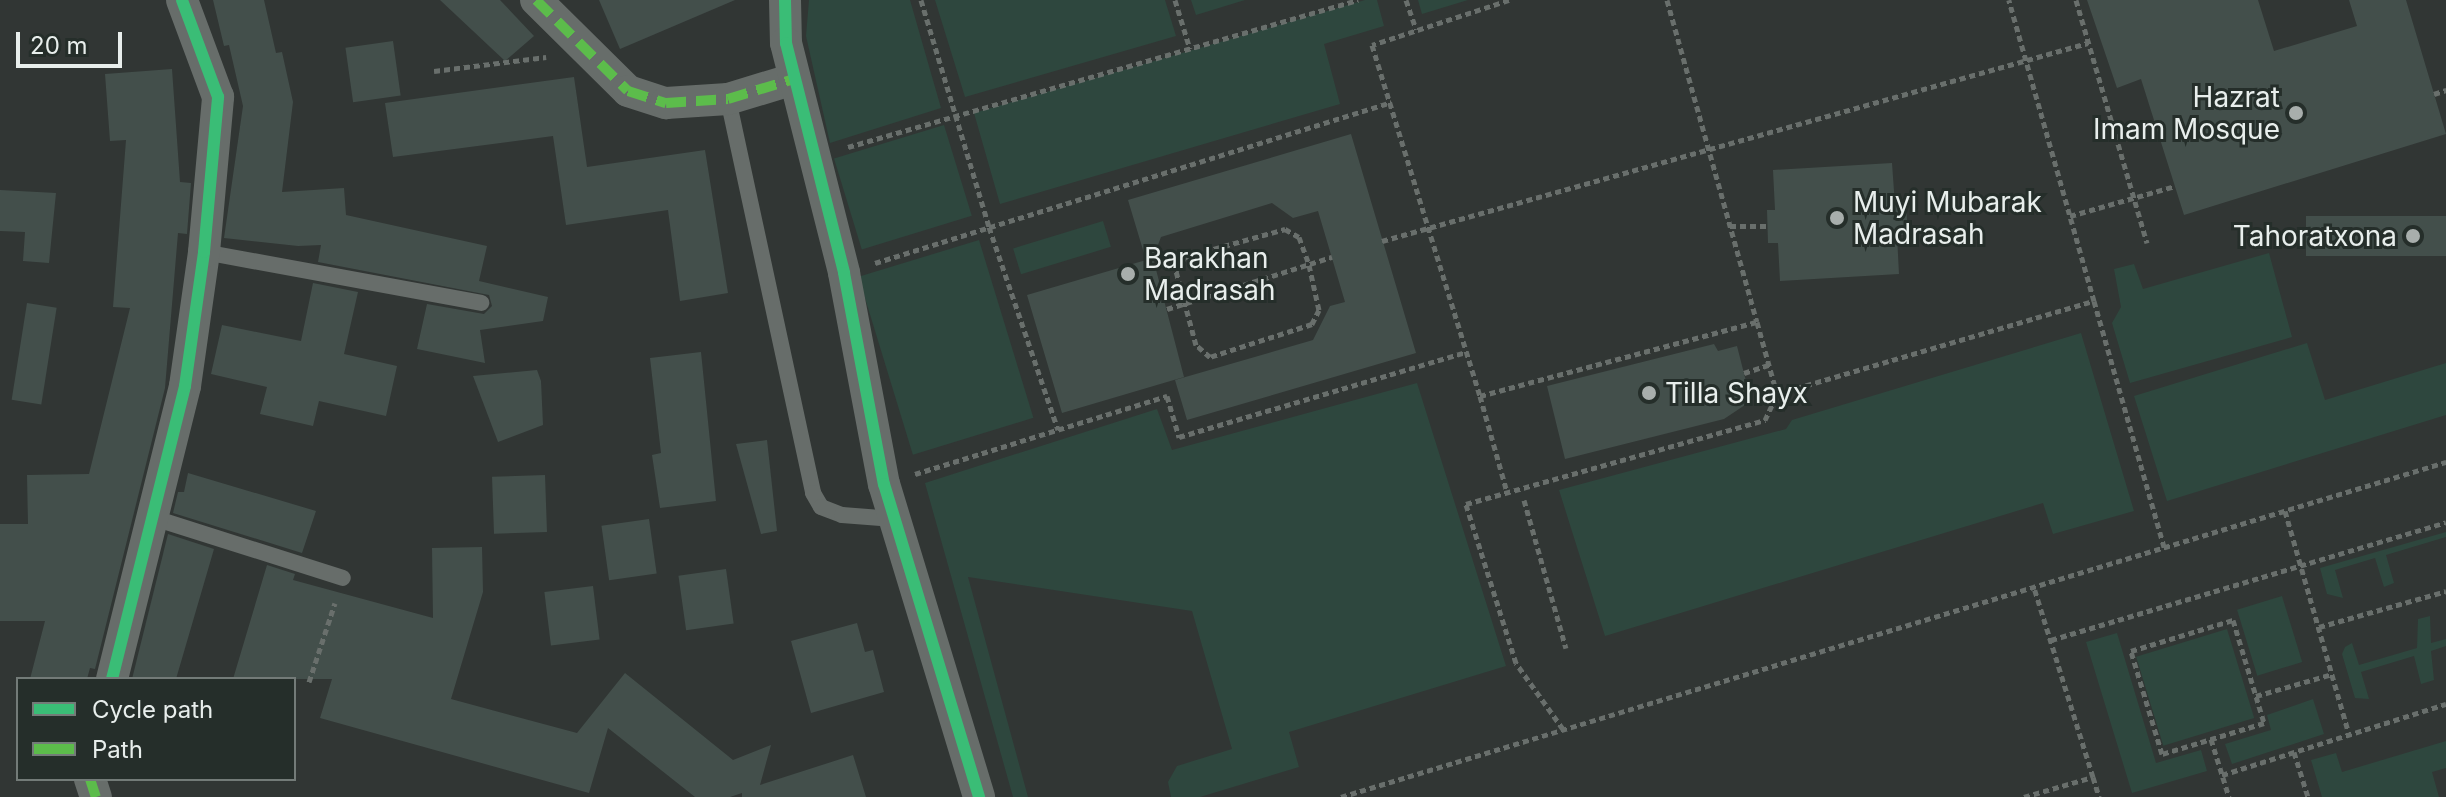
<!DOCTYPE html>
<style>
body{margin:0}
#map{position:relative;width:2446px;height:797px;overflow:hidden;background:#313634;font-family:Inter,sans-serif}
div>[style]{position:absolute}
.green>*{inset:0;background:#2e473e;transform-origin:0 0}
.building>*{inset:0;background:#434f4b;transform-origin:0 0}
.path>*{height:5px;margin-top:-2.5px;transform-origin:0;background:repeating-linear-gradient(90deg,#696f6c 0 6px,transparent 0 10px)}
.lane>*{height:16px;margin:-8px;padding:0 8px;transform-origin:8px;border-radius:8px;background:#676d6a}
.street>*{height:32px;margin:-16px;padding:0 16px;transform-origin:16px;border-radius:16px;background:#676d6a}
.quiet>*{height:10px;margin-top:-5px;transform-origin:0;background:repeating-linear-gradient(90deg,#5cbc4b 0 20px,transparent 0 30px)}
.cycleway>*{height:12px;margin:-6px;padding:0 6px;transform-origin:6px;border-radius:6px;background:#3abd76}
.dots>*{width:22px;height:22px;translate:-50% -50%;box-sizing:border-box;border:4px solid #252e2a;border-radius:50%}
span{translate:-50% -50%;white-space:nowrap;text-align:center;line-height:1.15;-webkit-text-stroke:6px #252e2a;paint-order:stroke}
.poi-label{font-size:28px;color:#e8eeec}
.right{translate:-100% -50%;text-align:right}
.left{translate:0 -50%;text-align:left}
.legend{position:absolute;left:16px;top:677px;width:280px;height:104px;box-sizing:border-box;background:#252e2a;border:2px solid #737b78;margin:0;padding:10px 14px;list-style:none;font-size:24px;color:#e8eeec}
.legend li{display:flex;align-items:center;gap:16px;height:40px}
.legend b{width:40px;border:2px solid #737b78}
.scale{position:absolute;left:16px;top:32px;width:106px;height:36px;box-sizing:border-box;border:4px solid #e8eeec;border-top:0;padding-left:10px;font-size:24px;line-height:28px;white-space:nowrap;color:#e8eeec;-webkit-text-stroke:6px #252e2a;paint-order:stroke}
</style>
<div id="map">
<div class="green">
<i style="clip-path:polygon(809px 0,910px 0,941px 108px,830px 143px,806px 36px)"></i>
<i style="clip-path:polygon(935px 0,1165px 0,1176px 36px,965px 97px)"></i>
<i style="clip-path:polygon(1191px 0,1245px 0,1196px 15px)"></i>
<i style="clip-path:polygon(1365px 0,1377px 0,1384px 26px,1324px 44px,1340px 104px,1000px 204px,974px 113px)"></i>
<i style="clip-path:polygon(1418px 0,1468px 0,1422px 14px)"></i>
<i style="left:944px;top:125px;width:95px;height:115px;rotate:73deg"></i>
<i style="left:1103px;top:221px;width:27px;height:94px;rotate:73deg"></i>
<i style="left:979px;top:240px;width:186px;height:126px;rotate:73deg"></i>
<i style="clip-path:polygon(2269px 253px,2292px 337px,2130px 383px,2112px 323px,2121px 307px,2114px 269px,2134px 264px,2143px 289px)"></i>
<i style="clip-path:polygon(2081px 333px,2134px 511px,2053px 534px,2043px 503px,1605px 636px,1559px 490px,1786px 429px,1792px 420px)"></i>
<i style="clip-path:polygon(2307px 343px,2325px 400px,2446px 363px,2446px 415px,2167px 501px,2134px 396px)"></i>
<i style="clip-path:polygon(1417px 383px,1506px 666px,1289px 732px,1299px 767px,1200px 797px,1171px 797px,1168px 782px,1177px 766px,1232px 749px,1192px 611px,968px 577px,1028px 797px,1013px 797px,925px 483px,1157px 409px,1172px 450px)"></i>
<i style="clip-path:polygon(2446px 532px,2446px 537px,2386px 555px,2394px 583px,2384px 587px,2375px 558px,2335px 570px,2343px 598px,2327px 594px,2320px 568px)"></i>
<i style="left:2282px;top:596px;width:69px;height:47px;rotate:73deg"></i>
<i style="clip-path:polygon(2430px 616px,2431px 643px,2446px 639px,2446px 646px,2431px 651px,2434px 680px,2421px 684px,2414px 656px,2361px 672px,2369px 699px,2355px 698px,2342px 654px,2345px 647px,2352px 643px,2359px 665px,2417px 648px,2418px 619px)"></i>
<i style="left:2227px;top:629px;width:93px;height:95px;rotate:73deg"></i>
<i style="clip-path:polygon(2117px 633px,2156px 763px,2201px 750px,2207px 771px,2132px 793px,2086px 642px)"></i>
<i style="clip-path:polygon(2313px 699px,2324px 734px,2232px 764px,2225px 744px,2271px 730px,2267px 715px)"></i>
<i style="clip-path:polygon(2446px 741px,2446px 768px,2432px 772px,2439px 797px,2322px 797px,2311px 760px,2336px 753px,2342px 772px)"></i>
</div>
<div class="building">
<i style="clip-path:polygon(213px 0,264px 0,276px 53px,282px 52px,293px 102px,282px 192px,344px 188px,346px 215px,487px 246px,479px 281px,548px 297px,543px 321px,480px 330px,485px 363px,417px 349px,427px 304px,484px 314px,492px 306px,489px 295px,318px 262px,321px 245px,298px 246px,224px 238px,243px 106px,229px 45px,224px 46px)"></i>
<i style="clip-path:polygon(440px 0,500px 0,534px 36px,505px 61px)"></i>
<i style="clip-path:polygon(599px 0,735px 0,620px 49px)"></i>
<i style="clip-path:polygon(2087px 0,2258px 0,2274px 51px,2357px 26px,2349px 0,2406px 0,2446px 134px,2184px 215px,2141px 79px,2117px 88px)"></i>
<i style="left:393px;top:41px;width:55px;height:48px;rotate:82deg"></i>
<i style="clip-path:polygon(172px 69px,180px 182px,191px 183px,187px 234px,178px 233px,165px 388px,95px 669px,90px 668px,87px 679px,30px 679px,45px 621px,0 621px,0 524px,28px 524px,27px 475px,89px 474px,130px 308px,113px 307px,126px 140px,110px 141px,105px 74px)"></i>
<i style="clip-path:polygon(574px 77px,587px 167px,705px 150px,728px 293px,680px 301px,668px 210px,566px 225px,553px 136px,393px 157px,385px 103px)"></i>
<i style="clip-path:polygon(1351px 134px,1416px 353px,1187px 420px,1175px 380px,1313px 340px,1330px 306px,1345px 302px,1318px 211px,1293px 218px,1272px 203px,1161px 237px,1153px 258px,1184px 377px,1062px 413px,1027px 295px,1146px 260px,1128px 200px)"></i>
<i style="clip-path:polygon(1892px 163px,1895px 205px,1906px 204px,1908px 234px,1897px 235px,1899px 274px,1780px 281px,1778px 243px,1768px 243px,1767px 210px,1775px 210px,1773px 170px)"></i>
<i style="clip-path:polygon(0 190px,56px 193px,49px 263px,23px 261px,25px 232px,0 231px)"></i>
<i style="left:2446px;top:216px;width:40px;height:140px;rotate:90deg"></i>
<i style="clip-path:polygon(313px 283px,358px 292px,344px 354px,397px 366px,386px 416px,319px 401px,313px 426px,260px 414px,267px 387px,211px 374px,222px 325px,301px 341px)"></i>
<i style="left:27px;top:303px;width:30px;height:98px;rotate:9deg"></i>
<i style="clip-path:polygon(1714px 344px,1718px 351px,1737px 346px,1751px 401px,1724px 419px,1565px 459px,1547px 386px)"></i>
<i style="clip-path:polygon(701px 352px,716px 501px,660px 508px,652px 455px,661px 453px,650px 358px)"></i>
<i style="clip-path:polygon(537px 370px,541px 381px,543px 425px,498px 442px,473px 376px)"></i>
<i style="clip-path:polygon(767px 440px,777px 531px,761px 534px,736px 444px)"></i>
<i style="clip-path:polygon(188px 473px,316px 511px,302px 553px,173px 513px,178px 492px,184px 492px)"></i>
<i style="left:545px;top:475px;width:57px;height:53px;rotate:88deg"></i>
<i style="left:649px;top:519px;width:55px;height:48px;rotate:82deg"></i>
<i style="clip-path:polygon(168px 534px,214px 549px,176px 679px,132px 679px)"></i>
<i style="clip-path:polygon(482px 547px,483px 592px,451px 699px,577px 733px,625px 673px,733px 760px,771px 745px,760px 785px,853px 755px,866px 797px,742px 797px,742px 793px,730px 797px,695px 797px,608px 728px,589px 793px,320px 718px,332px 679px,233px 679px,267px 565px,295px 574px,293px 580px,433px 618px,432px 548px)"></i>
<i style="left:726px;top:569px;width:55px;height:48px;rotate:82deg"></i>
<i style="left:593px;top:586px;width:54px;height:49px;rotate:83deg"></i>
<i style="clip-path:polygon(857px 623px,865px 652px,873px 650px,884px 692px,811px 713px,791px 641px)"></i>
</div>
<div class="path">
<i style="left:921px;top:0;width:237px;rotate:73.3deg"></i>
<i style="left:989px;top:227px;width:214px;rotate:71.2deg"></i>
<i style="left:1175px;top:0;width:51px;rotate:73deg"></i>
<i style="left:1406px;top:0;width:31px;rotate:71deg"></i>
<i style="left:1509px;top:0;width:144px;rotate:161.8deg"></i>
<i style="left:1372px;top:45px;width:367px;rotate:72.9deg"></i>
<i style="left:1480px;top:396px;width:287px;rotate:-15deg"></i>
<i style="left:1757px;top:322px;width:75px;rotate:74.5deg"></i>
<i style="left:1777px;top:394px;width:330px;rotate:-16.4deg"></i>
<i style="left:2094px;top:301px;width:313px;rotate:-105.8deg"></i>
<i style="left:1667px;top:0;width:334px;rotate:74.4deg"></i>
<i style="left:2076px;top:0;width:253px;rotate:73.7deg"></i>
<i style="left:434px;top:71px;width:113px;rotate:-7.1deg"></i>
<i style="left:2434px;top:94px;width:13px;rotate:-18deg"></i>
<i style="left:848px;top:147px;width:531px;rotate:-16.08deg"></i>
<i style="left:2070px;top:216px;width:109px;rotate:-15.9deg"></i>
<i style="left:1730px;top:226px;width:37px"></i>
<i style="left:1285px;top:229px;width:16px;rotate:30deg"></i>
<i style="left:1299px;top:237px;width:30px;rotate:70deg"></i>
<i style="left:1309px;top:265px;width:46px;rotate:77.5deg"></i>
<i style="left:1319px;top:310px;width:16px;rotate:117deg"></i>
<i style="left:1312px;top:324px;width:107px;rotate:162.1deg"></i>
<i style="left:1210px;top:357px;width:18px;rotate:-139deg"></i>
<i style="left:1196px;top:345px;width:77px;rotate:-105.1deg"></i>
<i style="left:1176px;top:271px;width:17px;rotate:-57deg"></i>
<i style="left:1185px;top:257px;width:104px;rotate:-15.6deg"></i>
<i style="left:1382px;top:241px;width:733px;rotate:-15.67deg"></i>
<i style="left:875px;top:263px;width:541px;rotate:-17.3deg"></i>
<i style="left:2094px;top:301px;width:256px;rotate:74.1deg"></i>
<i style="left:1167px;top:309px;width:173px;rotate:-17.5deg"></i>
<i style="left:1744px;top:373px;width:26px;rotate:-18deg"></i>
<i style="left:1480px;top:396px;width:100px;rotate:74.3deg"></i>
<i style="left:915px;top:474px;width:264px;rotate:-17.2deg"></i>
<i style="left:1167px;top:396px;width:43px;rotate:73.7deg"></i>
<i style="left:1179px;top:437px;width:299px;rotate:-16.5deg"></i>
<i style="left:1524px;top:500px;width:154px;rotate:74.2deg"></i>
<i style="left:2285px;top:511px;width:232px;rotate:74deg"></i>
<i style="left:2233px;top:620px;width:108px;rotate:73.2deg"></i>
<i style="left:2264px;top:723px;width:107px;rotate:163.1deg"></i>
<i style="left:2162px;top:754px;width:108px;rotate:-106.8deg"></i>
<i style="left:2131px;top:651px;width:107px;rotate:-16.9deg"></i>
<i style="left:2319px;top:627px;width:132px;rotate:-15.8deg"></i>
<i style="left:2051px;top:640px;width:412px;rotate:-16.6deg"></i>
<i style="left:309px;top:682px;width:83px;rotate:-71.8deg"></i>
<i style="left:2256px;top:696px;width:79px;rotate:-16.1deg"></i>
<i style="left:1563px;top:729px;width:81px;rotate:-125.5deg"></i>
<i style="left:1516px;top:663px;width:167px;rotate:-107.5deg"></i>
<i style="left:1466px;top:504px;width:311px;rotate:-15.7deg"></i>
<i style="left:1765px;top:420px;width:29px;rotate:-65deg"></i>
<i style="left:2211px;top:739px;width:61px;rotate:72.8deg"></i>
<i style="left:2294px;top:752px;width:47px;rotate:72.7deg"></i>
<i style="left:2222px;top:775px;width:235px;rotate:-17.6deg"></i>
<i style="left:2093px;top:777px;width:21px;rotate:73deg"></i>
<i style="left:1341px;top:797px;width:1155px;rotate:-16.87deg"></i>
<i style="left:2024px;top:797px;width:72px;rotate:-16.2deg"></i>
<i style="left:2093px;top:777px;width:199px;rotate:-107.3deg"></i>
</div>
<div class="lane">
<i style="left:728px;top:99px;width:403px;rotate:77.8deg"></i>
<i style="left:813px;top:493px;width:16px;rotate:60deg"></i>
<i style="left:821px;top:507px;width:22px;rotate:21deg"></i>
<i style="left:842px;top:515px;width:52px;rotate:4.4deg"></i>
<i style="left:204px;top:252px;width:282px;rotate:10.4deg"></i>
<i style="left:154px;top:518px;width:198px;rotate:17.6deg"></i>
</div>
<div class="street">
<i style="left:536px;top:0;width:129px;rotate:44.7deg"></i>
<i style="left:628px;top:91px;width:40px;rotate:18deg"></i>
<i style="left:666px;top:103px;width:62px;rotate:-3.7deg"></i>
<i style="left:728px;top:99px;width:69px;rotate:-16.9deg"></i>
<i style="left:785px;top:0;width:43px;rotate:88.7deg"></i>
<i style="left:786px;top:43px;width:237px;rotate:75.8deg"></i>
<i style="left:844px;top:273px;width:215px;rotate:79.3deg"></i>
<i style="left:884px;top:484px;width:327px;rotate:73.1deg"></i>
<i style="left:112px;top:679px;width:302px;rotate:-76deg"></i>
<i style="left:185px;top:386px;width:135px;rotate:-81.9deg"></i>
<i style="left:204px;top:252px;width:156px;rotate:-84.8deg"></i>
<i style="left:218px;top:97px;width:103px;rotate:-110.4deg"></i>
<i style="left:90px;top:779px;width:19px;rotate:72deg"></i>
</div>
<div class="quiet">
<i style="left:536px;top:0;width:129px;rotate:44.7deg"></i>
<i style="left:628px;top:91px;width:40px;rotate:18deg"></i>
<i style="left:666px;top:103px;width:62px;rotate:-3.7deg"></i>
<i style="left:728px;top:99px;width:69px;rotate:-16.9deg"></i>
<i style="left:90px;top:779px;width:19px;rotate:72deg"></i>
</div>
<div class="cycleway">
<i style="left:785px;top:0;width:43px;rotate:88.7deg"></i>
<i style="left:786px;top:43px;width:237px;rotate:75.8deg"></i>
<i style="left:844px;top:273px;width:215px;rotate:79.3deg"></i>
<i style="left:884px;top:484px;width:327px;rotate:73.1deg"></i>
<i style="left:112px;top:679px;width:302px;rotate:-76deg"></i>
<i style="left:185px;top:386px;width:135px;rotate:-81.9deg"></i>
<i style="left:204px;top:252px;width:156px;rotate:-84.8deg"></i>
<i style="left:218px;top:97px;width:103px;rotate:-110.4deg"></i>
</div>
<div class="dots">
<i style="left:2296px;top:113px;background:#a8aeac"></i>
<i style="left:1837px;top:218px;background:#a8aeac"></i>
<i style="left:2413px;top:236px;background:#a8aeac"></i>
<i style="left:1128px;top:274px;background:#a8aeac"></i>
<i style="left:1649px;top:393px;background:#a8aeac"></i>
</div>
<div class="poi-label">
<span class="right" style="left:2280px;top:113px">Hazrat<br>Imam Mosque</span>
<span class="left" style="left:1853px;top:218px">Muyi Mubarak<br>Madrasah</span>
<span class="right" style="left:2397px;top:236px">Tahoratxona</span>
<span class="left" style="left:1144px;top:274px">Barakhan<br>Madrasah</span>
<span class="left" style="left:1665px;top:393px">Tilla Shayx</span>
</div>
<ul class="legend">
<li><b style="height:10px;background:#3abd76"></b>Cycle path</li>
<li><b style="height:10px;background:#5cbc4b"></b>Path</li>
</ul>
<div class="scale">20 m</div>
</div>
